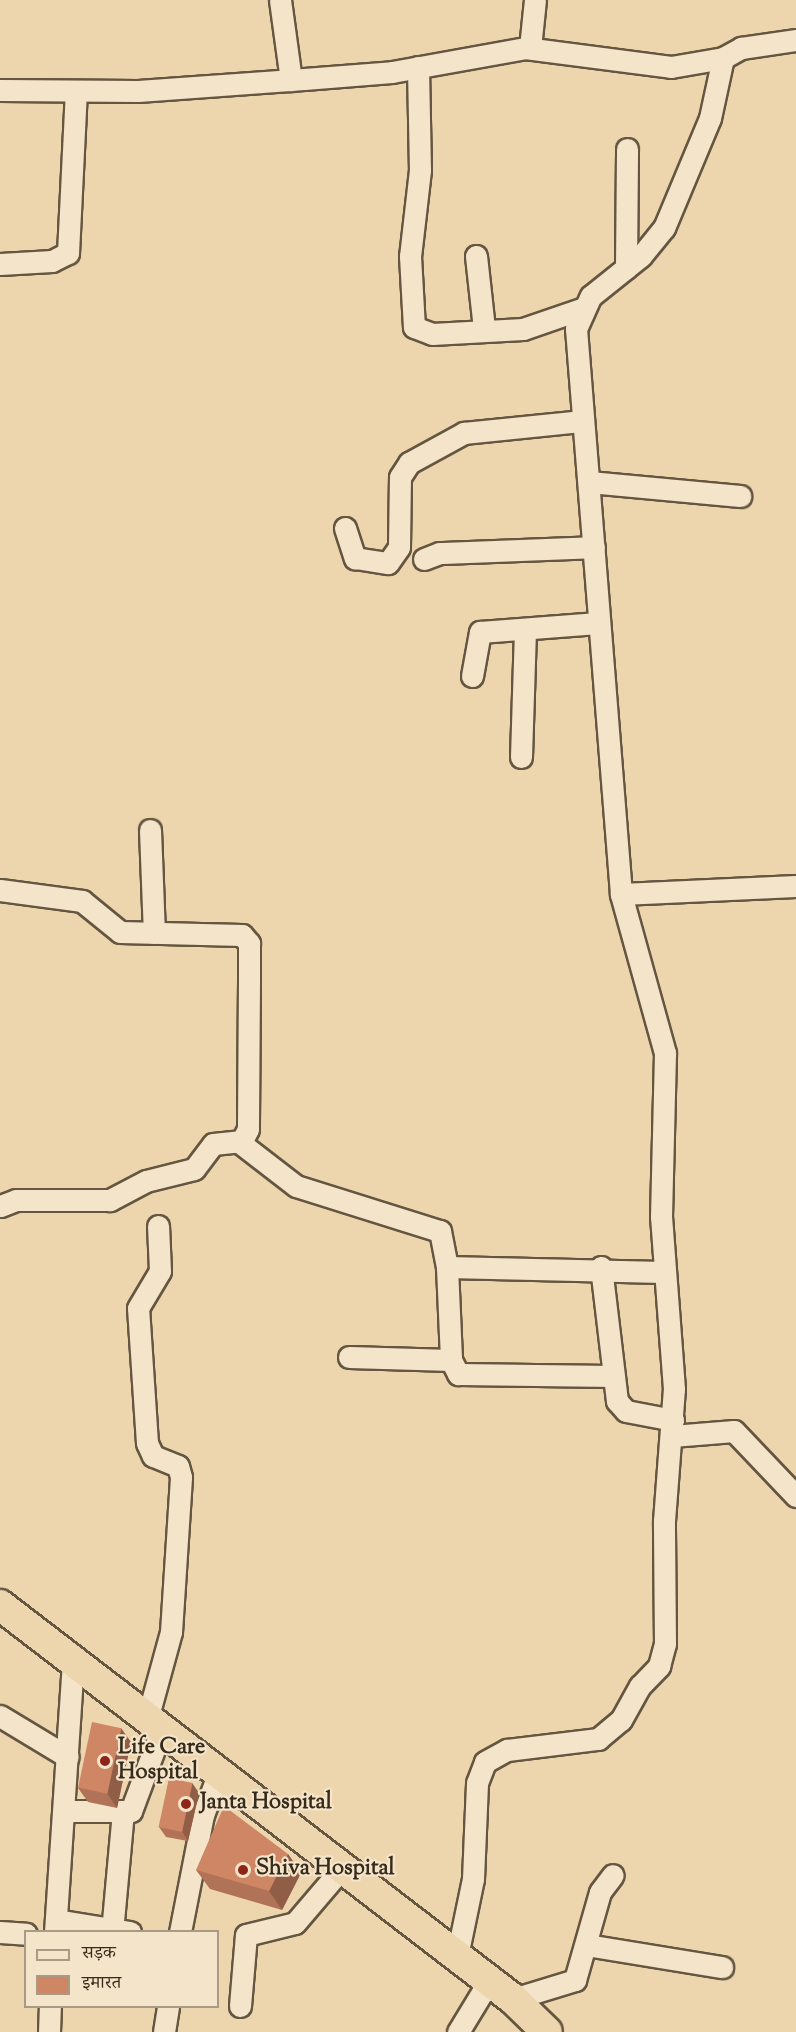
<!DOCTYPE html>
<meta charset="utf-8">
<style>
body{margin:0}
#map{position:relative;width:796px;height:2032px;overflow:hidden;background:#edd5ae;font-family:"Sorts Mill Goudy","Noto Serif Devanagari",serif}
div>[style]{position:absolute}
.roads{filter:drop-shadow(2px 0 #645640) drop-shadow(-2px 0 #645640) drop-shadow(0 2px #645640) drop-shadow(0 -2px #645640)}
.minor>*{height:21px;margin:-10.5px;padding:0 10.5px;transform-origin:10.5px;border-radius:10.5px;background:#f3e4ca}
.highway>*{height:30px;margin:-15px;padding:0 15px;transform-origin:15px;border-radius:15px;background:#edd5ae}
.wall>*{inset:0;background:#b17357}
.shaded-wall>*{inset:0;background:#905e47}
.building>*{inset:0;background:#ce8665;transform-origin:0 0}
.dots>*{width:16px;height:16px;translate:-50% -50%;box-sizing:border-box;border:3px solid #f3e4ca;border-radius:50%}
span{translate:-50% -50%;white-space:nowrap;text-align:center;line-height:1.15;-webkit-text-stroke:4.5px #f3e4ca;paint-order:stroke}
.poi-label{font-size:22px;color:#372b1c;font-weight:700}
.left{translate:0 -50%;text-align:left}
.legend{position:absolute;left:24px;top:1930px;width:195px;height:78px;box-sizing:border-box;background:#f3e4ca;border:2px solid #a89a84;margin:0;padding:8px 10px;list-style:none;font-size:18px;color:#372b1c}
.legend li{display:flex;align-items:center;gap:12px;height:30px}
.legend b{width:30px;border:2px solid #a89a84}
</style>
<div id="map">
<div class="roads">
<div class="minor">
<i style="left:280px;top:0;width:81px;rotate:82.2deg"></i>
<i style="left:530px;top:48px;width:48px;rotate:-84.1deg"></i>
<i style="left:418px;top:67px;width:103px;rotate:88.9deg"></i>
<i style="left:420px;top:170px;width:87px;rotate:96.6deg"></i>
<i style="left:410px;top:256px;width:71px;rotate:86.8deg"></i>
<i style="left:414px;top:327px;width:19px;rotate:21deg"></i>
<i style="left:432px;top:334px;width:91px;rotate:-3.1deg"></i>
<i style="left:523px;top:329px;width:61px;rotate:-19deg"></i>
<i style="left:0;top:90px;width:138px;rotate:0.4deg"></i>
<i style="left:138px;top:91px;width:166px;rotate:-4.1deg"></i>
<i style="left:304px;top:79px;width:88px;rotate:-4.5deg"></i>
<i style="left:392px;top:72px;width:135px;rotate:-10.2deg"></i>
<i style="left:525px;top:48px;width:147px;rotate:7.4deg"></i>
<i style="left:671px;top:67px;width:53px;rotate:-9.8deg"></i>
<i style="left:476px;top:256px;width:72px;rotate:83.7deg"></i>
<i style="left:0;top:264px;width:52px;rotate:-3.3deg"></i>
<i style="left:52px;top:261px;width:18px;rotate:-27deg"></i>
<i style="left:68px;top:253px;width:162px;rotate:-87.2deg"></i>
<i style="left:626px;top:268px;width:119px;rotate:-89.5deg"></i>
<i style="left:589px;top:482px;width:152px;rotate:5.3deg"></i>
<i style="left:345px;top:528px;width:32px;rotate:72deg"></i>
<i style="left:355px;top:558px;width:33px;rotate:9deg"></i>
<i style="left:388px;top:563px;width:19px;rotate:-55deg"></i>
<i style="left:399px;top:547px;width:70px;rotate:-89.2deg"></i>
<i style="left:400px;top:477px;width:17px;rotate:-57deg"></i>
<i style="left:409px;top:463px;width:63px;rotate:-28.6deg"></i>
<i style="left:464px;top:433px;width:119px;rotate:-5.8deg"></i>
<i style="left:424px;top:559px;width:17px;rotate:-21deg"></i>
<i style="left:440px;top:553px;width:154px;rotate:-2.2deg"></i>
<i style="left:472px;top:676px;width:45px;rotate:-79.7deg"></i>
<i style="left:480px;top:632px;width:118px;rotate:-4.4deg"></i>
<i style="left:521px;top:757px;width:127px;rotate:-88.2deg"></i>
<i style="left:150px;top:830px;width:103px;rotate:87.8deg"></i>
<i style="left:0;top:890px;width:83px;rotate:7.6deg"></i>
<i style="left:82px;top:901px;width:49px;rotate:39.2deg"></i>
<i style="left:120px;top:932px;width:122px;rotate:1.4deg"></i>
<i style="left:242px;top:935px;width:11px;rotate:49deg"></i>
<i style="left:249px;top:943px;width:37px;rotate:90deg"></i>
<i style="left:249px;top:980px;width:149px;rotate:90.4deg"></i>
<i style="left:248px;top:1129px;width:13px;rotate:117deg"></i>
<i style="left:242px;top:1141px;width:29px;rotate:174deg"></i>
<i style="left:213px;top:1144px;width:31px;rotate:127deg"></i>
<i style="left:194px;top:1169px;width:49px;rotate:166deg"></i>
<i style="left:146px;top:1181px;width:41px;rotate:152.2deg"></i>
<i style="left:110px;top:1200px;width:94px;rotate:180deg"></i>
<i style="left:16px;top:1200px;width:17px;rotate:159deg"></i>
<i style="left:621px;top:894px;width:175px;rotate:-2.6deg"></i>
<i style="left:239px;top:1142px;width:72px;rotate:37.7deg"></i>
<i style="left:296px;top:1186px;width:151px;rotate:17.4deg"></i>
<i style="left:440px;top:1231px;width:37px;rotate:79deg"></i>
<i style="left:447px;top:1267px;width:93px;rotate:87.5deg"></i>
<i style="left:451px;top:1360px;width:16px;rotate:63deg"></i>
<i style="left:458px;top:1374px;width:155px;rotate:0.7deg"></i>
<i style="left:447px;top:1267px;width:216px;rotate:1.3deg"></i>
<i style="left:601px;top:1267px;width:135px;rotate:83.2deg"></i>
<i style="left:617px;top:1401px;width:13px;rotate:48deg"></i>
<i style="left:626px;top:1411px;width:48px;rotate:10.8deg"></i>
<i style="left:349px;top:1357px;width:102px;rotate:1.7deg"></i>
<i style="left:672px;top:1436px;width:62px;rotate:-4.6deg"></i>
<i style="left:734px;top:1431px;width:90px;rotate:46.4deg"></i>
<i style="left:0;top:1716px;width:79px;rotate:31.1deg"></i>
<i style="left:148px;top:1716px;width:87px;rotate:-74.7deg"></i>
<i style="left:171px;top:1632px;width:155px;rotate:-86.3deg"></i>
<i style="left:181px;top:1477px;width:11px;rotate:-105deg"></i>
<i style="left:178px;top:1466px;width:27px;rotate:-158deg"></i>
<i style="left:153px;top:1456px;width:14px;rotate:-115deg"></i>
<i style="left:147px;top:1443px;width:135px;rotate:-93.8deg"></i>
<i style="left:138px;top:1308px;width:43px;rotate:-59.3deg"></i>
<i style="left:160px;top:1271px;width:45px;rotate:-92.5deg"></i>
<i style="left:64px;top:1811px;width:67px"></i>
<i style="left:131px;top:1811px;width:89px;rotate:-69.5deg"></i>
<i style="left:56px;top:1920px;width:75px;rotate:9.2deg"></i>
<i style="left:0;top:1932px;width:26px;rotate:4deg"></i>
<i style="left:55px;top:1932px;width:272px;rotate:-86.2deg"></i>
<i style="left:112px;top:1932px;width:121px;rotate:-84.8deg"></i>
<i style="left:180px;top:1932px;width:119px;rotate:-78.9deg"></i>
<i style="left:203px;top:1815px;width:46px;rotate:-69.6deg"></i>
<i style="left:587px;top:1945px;width:137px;rotate:9.3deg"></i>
<i style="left:457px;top:1956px;width:79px;rotate:-78.3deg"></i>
<i style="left:473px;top:1879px;width:96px;rotate:-87.6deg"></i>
<i style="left:477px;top:1783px;width:22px;rotate:-69deg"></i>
<i style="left:485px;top:1762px;width:25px;rotate:-29deg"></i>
<i style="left:507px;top:1750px;width:92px;rotate:-6.9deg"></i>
<i style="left:598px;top:1739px;width:30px;rotate:-40deg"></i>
<i style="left:621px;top:1720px;width:39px;rotate:-61deg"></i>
<i style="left:640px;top:1686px;width:28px;rotate:-46deg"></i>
<i style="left:659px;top:1666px;width:23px;rotate:-75deg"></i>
<i style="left:665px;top:1644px;width:123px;rotate:-90.5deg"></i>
<i style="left:664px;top:1521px;width:132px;rotate:-85.7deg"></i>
<i style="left:674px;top:1389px;width:172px;rotate:-94.3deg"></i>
<i style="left:661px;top:1217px;width:164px;rotate:-88.6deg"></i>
<i style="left:665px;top:1053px;width:165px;rotate:-105.5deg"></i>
<i style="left:621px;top:894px;width:567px;rotate:-94.55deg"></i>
<i style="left:576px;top:329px;width:36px;rotate:-66deg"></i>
<i style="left:591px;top:296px;width:64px;rotate:-38.7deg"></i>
<i style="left:641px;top:256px;width:36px;rotate:-51deg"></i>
<i style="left:664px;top:228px;width:119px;rotate:-67.3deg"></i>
<i style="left:710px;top:118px;width:61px;rotate:-77.8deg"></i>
<i style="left:723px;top:58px;width:21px;rotate:-29deg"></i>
<i style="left:741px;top:48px;width:56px;rotate:-8.3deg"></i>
<i style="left:513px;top:1999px;width:65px;rotate:-17deg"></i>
<i style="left:575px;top:1980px;width:91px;rotate:-74.1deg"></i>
<i style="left:600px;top:1892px;width:21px;rotate:-53deg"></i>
<i style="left:240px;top:2006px;width:71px;rotate:-85.2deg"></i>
<i style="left:246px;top:1935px;width:50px;rotate:-13.8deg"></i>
<i style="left:295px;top:1923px;width:71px;rotate:-49.6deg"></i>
<i style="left:49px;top:2032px;width:26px;rotate:-88deg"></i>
<i style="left:164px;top:2032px;width:26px;rotate:-81deg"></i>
<i style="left:458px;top:2032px;width:60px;rotate:-58.7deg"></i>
</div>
<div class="highway">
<i style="left:0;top:1605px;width:647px;rotate:37.53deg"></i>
<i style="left:513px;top:1999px;width:47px;rotate:44.1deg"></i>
</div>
</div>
<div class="wall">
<i style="clip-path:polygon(131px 1742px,117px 1808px,88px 1802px,78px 1788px)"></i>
<i style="clip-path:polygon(192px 1783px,199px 1793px,188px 1841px,166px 1837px,159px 1827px)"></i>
<i style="clip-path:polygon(288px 1854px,301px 1873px,282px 1910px,210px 1889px,196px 1870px)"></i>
</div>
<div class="shaded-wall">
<i style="clip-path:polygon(121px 1728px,131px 1742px,117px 1808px,107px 1793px)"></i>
<i style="clip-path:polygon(192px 1783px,199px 1793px,188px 1841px,182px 1831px)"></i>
<i style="clip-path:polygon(288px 1854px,301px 1873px,282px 1910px,269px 1891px)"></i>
</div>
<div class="building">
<i style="left:92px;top:1722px;width:30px;height:67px;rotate:12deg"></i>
<i style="left:169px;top:1778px;width:24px;height:50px;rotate:12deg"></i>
<i style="clip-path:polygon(224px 1806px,288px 1854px,269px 1891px,196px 1870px)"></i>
</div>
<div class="dots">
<i style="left:105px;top:1761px;background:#8f2418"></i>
<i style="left:186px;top:1804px;background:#8f2418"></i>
<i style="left:243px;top:1870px;background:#8f2418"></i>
</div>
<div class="poi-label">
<span class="left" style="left:118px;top:1761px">Life Care<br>Hospital</span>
<span class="left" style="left:200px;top:1804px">Janta Hospital</span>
<span class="left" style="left:256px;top:1870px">Shiva Hospital</span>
</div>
<ul class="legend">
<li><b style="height:8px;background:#f3e4ca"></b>सड़क</li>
<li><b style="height:16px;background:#ce8665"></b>इमारत</li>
</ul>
</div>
